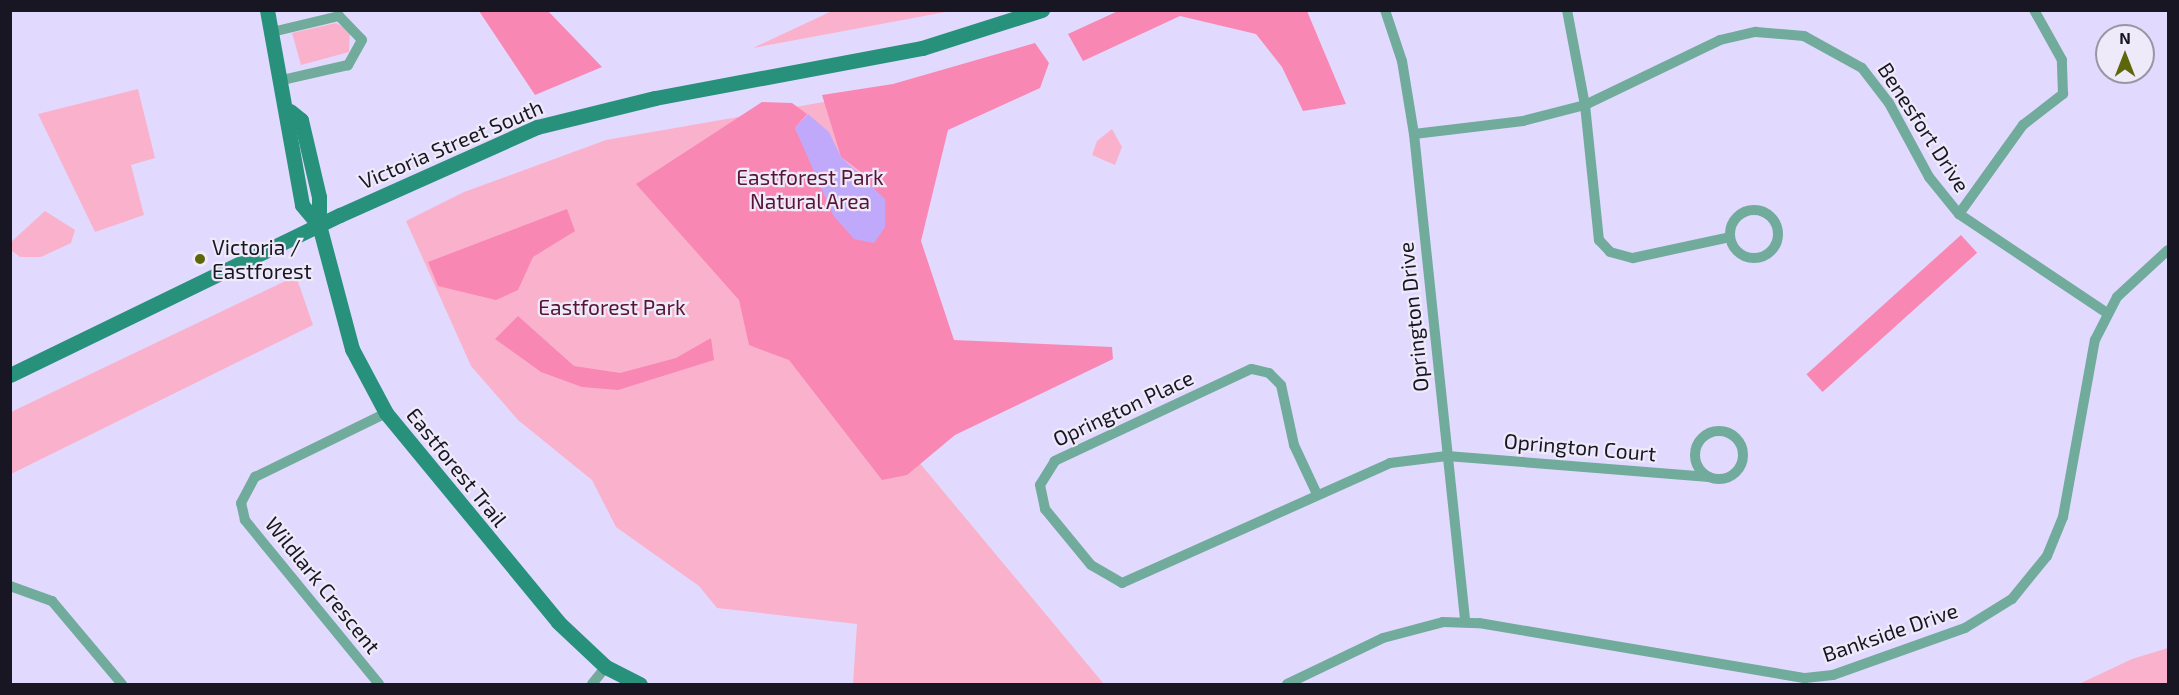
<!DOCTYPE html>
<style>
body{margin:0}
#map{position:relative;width:2179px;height:695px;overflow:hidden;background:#e2d9fe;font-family:"Exo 2",sans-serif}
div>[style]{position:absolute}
.green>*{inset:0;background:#fab2cc}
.forest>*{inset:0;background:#f987b4;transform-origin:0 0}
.water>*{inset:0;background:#c0a9fb}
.street>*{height:10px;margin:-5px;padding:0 5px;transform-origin:5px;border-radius:5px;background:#71ab9c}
.street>.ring{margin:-5px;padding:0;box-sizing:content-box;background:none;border:10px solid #71ab9c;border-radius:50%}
.secondary>*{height:15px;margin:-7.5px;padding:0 7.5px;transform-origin:7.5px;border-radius:7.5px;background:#27917b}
.dots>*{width:16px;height:16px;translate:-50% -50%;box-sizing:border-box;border:3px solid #eeeaf9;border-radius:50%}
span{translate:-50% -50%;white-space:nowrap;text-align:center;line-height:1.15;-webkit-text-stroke:4.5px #eeeaf9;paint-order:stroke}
.street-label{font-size:21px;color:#191623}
.park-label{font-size:21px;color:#591435}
.poi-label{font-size:21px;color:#191623}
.left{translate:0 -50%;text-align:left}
.frame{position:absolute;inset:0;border:12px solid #191623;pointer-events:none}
.north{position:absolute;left:2095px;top:24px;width:60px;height:60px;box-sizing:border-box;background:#eeeaf9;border:2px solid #9995a3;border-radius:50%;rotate:0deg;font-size:16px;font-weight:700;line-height:24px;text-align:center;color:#191623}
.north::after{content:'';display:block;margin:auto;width:21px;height:27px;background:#5d6608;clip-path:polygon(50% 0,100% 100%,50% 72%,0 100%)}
</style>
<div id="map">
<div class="green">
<i style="clip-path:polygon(832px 11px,832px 10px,951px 11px,753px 48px)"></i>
<i style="clip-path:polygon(336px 23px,350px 31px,349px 52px,301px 65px,292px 33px)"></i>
<i style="clip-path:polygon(950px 80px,903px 119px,908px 449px,1103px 683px,1112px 684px,853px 684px,857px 624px,717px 608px,699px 586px,616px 527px,592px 480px,518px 420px,471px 366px,406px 221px,464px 192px,606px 140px)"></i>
<i style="clip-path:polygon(138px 89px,155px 158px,131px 165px,144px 215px,95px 232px,38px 114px)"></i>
<i style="clip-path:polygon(1112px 129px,1122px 147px,1115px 165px,1092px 155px,1097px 141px)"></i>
<i style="clip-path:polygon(45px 211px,75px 230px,71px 243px,41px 257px,20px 257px,11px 250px,11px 242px)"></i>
<i style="clip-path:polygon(296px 276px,313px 325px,11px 474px,11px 412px)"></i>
<i style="clip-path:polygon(2168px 648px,2168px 684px,2079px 684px,2132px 659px)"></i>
</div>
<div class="forest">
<i style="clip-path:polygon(479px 11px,548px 11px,602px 67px,535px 95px)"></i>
<i style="clip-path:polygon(1118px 11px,1307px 11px,1346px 104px,1303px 111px,1282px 67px,1256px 34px,1180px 16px,1083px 61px,1068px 34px)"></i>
<i style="clip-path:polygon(1035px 43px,1049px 63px,1040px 88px,948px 130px,921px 241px,954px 340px,1112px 347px,1113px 359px,955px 435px,907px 475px,882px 480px,789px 360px,749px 345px,739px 300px,636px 184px,762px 102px,792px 103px,807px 114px,795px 128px,804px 147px,865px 175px,841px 157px,822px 95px,893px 84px)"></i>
<i style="clip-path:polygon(567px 209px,575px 231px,533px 257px,518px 290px,496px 300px,438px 286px,428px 262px)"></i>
<i style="left:1961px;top:235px;width:24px;height:208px;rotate:48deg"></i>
<i style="clip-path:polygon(518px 316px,574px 366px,620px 373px,676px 358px,711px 338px,714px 360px,618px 390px,582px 387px,541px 372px,495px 339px)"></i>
</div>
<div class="water">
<i style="clip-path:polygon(808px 114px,829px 132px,841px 157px,885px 199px,885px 227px,874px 243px,854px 239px,833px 215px,795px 128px)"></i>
</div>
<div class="street">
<i style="left:1385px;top:10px;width:54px;rotate:71.6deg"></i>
<i style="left:1402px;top:61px;width:74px;rotate:80.7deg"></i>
<i style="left:1414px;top:134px;width:491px;rotate:84deg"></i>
<i style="left:1567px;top:10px;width:97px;rotate:79.3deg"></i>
<i style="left:1585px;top:105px;width:136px;rotate:84.1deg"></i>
<i style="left:1599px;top:240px;width:16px;rotate:47deg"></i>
<i style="left:1610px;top:252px;width:24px;rotate:15deg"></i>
<i style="left:1633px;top:258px;width:99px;rotate:-12.2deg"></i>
<i style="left:272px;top:32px;width:69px;rotate:-13.4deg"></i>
<i style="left:339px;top:16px;width:33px;rotate:46deg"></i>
<i style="left:362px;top:40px;width:29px;rotate:119deg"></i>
<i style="left:348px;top:65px;width:68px;rotate:167.2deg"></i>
<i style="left:1414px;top:134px;width:110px;rotate:-6.8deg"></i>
<i style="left:1523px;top:121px;width:64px;rotate:-14.5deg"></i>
<i style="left:1585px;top:105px;width:150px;rotate:-25.7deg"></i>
<i style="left:1720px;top:40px;width:37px;rotate:-13deg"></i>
<i style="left:1756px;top:32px;width:48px;rotate:4.8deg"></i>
<i style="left:1804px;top:36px;width:66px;rotate:28.9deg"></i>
<i style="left:1862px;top:68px;width:44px;rotate:52.4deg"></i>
<i style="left:1889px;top:103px;width:84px;rotate:61.6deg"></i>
<i style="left:1929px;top:177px;width:48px;rotate:51deg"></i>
<i style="left:1959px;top:214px;width:178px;rotate:33.8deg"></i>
<i class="ring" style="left:1730px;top:210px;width:38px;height:38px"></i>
<i style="left:1959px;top:214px;width:110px;rotate:-54.3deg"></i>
<i style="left:2023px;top:125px;width:51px;rotate:-37.8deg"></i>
<i style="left:2063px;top:94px;width:34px;rotate:-92deg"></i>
<i style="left:2062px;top:60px;width:57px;rotate:-119.2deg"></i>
<i class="ring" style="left:1695px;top:431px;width:38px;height:38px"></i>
<i style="left:1316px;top:492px;width:52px;rotate:-115.1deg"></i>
<i style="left:1294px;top:445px;width:61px;rotate:-102.2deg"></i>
<i style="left:1281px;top:385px;width:17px;rotate:-135deg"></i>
<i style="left:1269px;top:373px;width:18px;rotate:-167deg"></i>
<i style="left:1251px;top:369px;width:217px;rotate:154.9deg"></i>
<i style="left:1055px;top:461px;width:28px;rotate:122deg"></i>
<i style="left:1040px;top:485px;width:25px;rotate:78deg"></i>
<i style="left:1045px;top:509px;width:72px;rotate:50.6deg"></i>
<i style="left:1091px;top:565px;width:36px;rotate:30deg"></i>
<i style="left:1122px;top:583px;width:294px;rotate:-24.1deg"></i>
<i style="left:1390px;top:463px;width:57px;rotate:-7deg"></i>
<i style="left:1447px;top:456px;width:263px;rotate:4.6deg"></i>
<i style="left:10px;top:586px;width:45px;rotate:19.7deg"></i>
<i style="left:52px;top:601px;width:109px;rotate:49.9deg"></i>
<i style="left:379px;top:684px;width:212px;rotate:-129.3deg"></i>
<i style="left:245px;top:520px;width:17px;rotate:-103deg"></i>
<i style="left:241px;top:503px;width:30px;rotate:-62deg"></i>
<i style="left:255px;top:477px;width:146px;rotate:-26deg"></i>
<i style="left:592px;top:684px;width:22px;rotate:-51deg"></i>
<i style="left:1287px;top:684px;width:106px;rotate:-25.6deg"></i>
<i style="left:1383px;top:638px;width:62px;rotate:-14.9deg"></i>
<i style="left:1443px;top:622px;width:36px;rotate:2deg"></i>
<i style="left:1479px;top:623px;width:331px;rotate:9.6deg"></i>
<i style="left:1805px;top:678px;width:28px;rotate:-6deg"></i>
<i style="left:1833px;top:675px;width:140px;rotate:-19.6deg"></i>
<i style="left:1965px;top:628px;width:55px;rotate:-31.7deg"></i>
<i style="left:2012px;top:599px;width:55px;rotate:-50.9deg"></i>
<i style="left:2047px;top:556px;width:42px;rotate:-67.7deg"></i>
<i style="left:2063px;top:517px;width:180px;rotate:-79.8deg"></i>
<i style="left:2095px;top:340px;width:48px;rotate:-62.9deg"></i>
<i style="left:2117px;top:297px;width:69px;rotate:-42.7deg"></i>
</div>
<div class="secondary">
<i style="left:267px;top:10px;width:198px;rotate:79.8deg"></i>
<i style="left:302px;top:205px;width:26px;rotate:50deg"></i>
<i style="left:290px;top:111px;width:14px;rotate:39deg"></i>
<i style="left:301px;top:120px;width:79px;rotate:76.8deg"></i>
<i style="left:319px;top:197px;width:28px;rotate:90deg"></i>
<i style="left:319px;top:225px;width:128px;rotate:75.1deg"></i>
<i style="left:352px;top:349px;width:72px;rotate:62deg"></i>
<i style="left:386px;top:413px;width:271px;rotate:50.5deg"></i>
<i style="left:558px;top:622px;width:66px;rotate:43.2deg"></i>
<i style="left:606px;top:667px;width:38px;rotate:27deg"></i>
<i style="left:10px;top:375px;width:367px;rotate:-25.9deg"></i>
<i style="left:340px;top:215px;width:216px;rotate:-24.1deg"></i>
<i style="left:537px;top:127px;width:122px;rotate:-13.8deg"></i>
<i style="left:655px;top:98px;width:272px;rotate:-10.6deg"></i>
<i style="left:922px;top:48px;width:126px;rotate:-17.6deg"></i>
</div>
<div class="dots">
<i style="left:200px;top:259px;background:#5d6608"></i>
</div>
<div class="street-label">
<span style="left:1924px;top:127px;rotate:57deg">Benesfort Drive</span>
<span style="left:451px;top:144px;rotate:-23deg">Victoria Street South</span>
<span style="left:1413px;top:317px;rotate:-96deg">Oprington Drive</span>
<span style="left:1123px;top:408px;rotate:-25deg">Oprington Place</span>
<span style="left:1580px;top:447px;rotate:5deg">Oprington Court</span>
<span style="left:457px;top:467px;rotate:51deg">Eastforest Trail</span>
<span style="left:323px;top:585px;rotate:51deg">Wildlark Crescent</span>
<span style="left:1890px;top:632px;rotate:-19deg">Bankside Drive</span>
</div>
<div class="park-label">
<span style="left:810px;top:189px">Eastforest Park<br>Natural Area</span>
<span style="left:612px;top:307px">Eastforest Park</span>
</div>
<div class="poi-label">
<span class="left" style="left:212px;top:259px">Victoria /<br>Eastforest</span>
</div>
<div class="frame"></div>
<div class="north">N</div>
</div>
